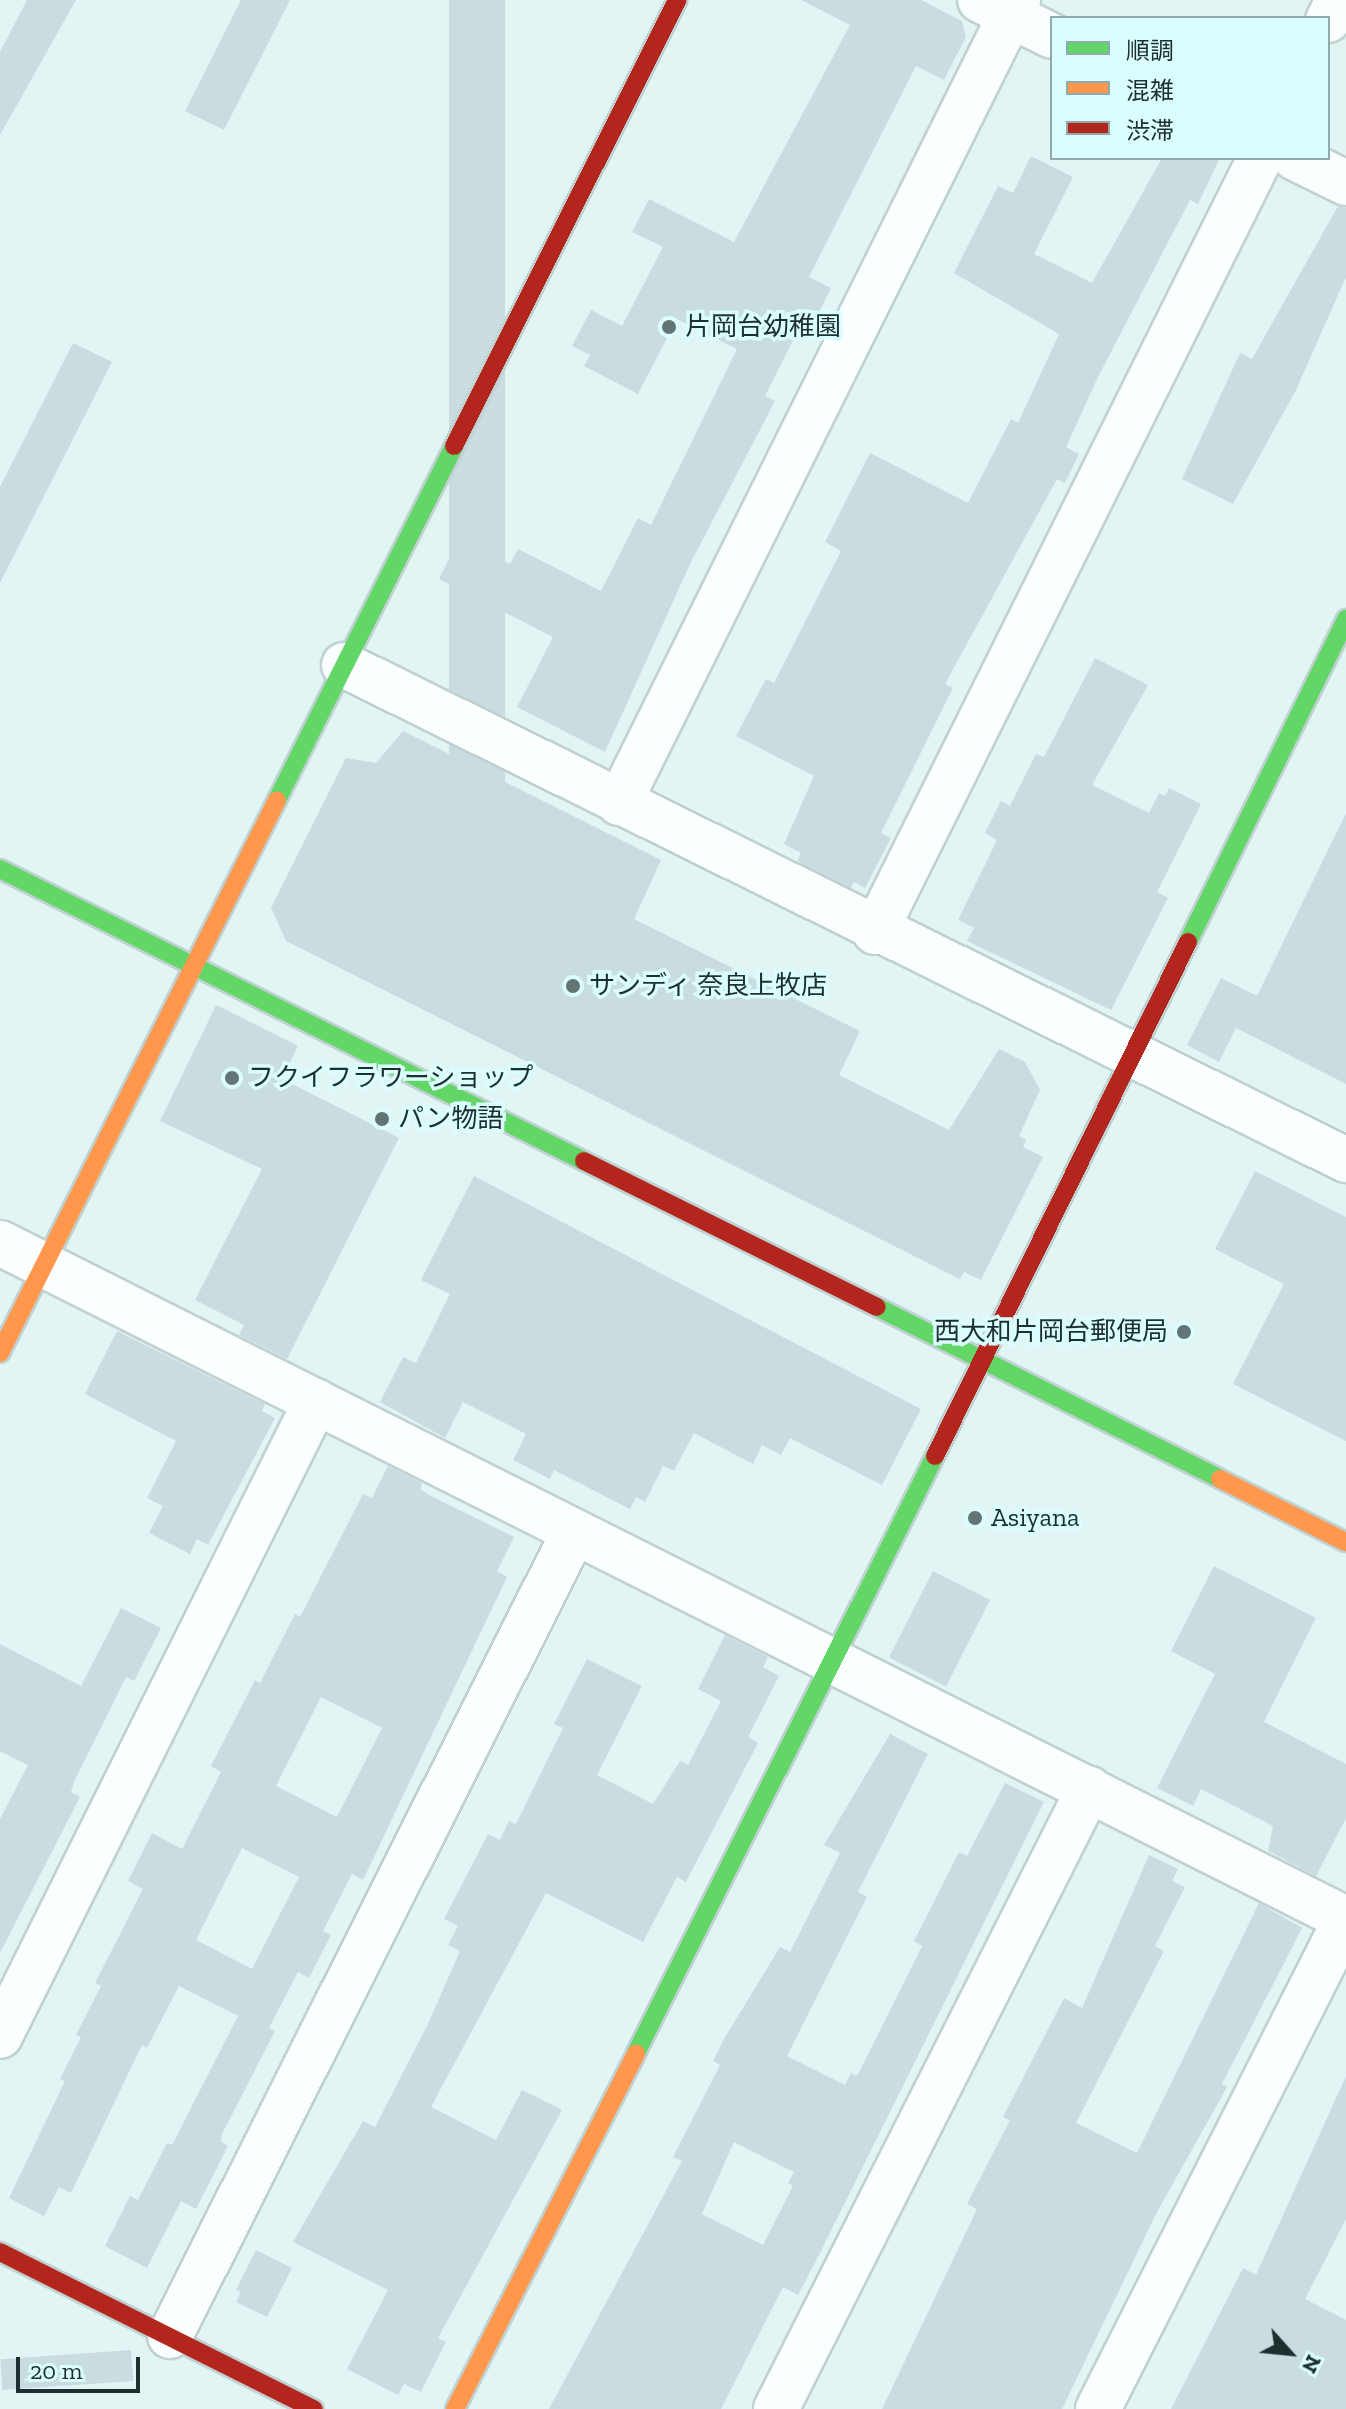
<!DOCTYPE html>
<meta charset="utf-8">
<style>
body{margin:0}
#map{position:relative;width:1346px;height:2409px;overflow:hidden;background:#e2f5f5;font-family:"Zilla Slab","Noto Sans JP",serif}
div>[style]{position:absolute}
.building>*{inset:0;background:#c9dce0;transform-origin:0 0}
.roads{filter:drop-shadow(2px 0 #c0d1d1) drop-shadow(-2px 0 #c0d1d1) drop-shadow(0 2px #c0d1d1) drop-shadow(0 -2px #c0d1d1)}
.street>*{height:44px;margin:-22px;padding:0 22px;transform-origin:22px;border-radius:22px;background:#fbfefe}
.fast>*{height:18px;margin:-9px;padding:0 9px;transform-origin:9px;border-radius:9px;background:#63d668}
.slow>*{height:18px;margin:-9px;padding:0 9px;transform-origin:9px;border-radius:9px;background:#ff974d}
.jam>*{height:18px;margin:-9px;padding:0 9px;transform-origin:9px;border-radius:9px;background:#b3261e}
.dots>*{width:22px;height:22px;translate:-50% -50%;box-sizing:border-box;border:4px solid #dafdfd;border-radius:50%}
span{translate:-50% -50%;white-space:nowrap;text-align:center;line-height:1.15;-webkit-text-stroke:7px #dafdfd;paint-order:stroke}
.poi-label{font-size:26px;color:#1e2f2f}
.left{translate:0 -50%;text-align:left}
.right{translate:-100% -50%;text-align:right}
.legend{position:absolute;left:1050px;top:16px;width:280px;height:144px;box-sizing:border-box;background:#dafdfd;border:2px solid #8fabab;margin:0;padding:10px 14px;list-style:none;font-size:24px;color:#1e2f2f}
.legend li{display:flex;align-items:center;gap:16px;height:40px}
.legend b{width:40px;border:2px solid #8fabab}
.north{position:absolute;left:1250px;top:2313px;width:80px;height:80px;-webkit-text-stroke:6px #dafdfd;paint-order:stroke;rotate:117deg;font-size:22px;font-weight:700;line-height:32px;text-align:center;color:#1e2f2f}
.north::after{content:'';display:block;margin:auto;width:28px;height:36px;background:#1e2f2f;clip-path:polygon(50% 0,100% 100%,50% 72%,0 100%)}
.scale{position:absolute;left:16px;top:2357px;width:124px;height:36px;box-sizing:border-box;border:4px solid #1e2f2f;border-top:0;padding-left:10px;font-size:24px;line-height:28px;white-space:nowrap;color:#1e2f2f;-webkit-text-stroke:6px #dafdfd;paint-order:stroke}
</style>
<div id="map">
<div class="building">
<i style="clip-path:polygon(27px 0,76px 0,0 135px,0 52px)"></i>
<i style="clip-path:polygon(241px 0,290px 0,224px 130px,185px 111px)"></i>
<i style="left:449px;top:0;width:56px;height:817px"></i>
<i style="clip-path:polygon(801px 0,921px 0,962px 21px,966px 37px,944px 80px,916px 66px,809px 277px,831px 288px,813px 324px,804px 319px,765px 396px,775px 401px,690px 564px,605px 752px,517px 707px,553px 637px,439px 579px,459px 538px,510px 564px,518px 549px,601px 591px,638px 518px,651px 525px,737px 349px,677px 319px,638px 394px,584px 366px,590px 355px,572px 346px,591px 310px,622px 326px,663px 247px,632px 232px,649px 199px,734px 242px,850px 25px)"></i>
<i style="clip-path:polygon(1031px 156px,1073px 177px,1034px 254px,1092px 283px,1162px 158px,1220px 158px,1198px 204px,1190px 200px,1097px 379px,1066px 447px,1079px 454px,1065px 483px,1057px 479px,945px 684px,953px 688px,881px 833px,891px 838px,865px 888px,854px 882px,851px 888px,797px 861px,801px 853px,784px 844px,814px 776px,736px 736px,766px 679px,774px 683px,841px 551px,825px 542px,870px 453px,968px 503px,1011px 419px,1018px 423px,1059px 334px,954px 273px,998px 186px,1013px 193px)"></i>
<i style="clip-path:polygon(1338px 206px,1346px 208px,1346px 277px,1296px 390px,1233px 504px,1182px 479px,1240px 353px,1252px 359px)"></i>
<i style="clip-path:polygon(73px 343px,112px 362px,0 583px,0 487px)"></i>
<i style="clip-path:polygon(1095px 658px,1148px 685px,1092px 785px,1149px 813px,1159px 793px,1165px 796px,1169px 788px,1201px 804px,1157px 892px,1168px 898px,1111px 1010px,967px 941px,974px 928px,958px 920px,997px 840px,985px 833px,1001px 801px,1010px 806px,1036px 754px,1044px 757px)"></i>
<i style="clip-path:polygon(403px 731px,661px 860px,634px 919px,860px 1031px,839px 1075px,949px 1130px,999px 1049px,1025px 1062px,1040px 1090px,1019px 1136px,1026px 1140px,1023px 1147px,1043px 1157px,981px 1280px,964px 1272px,960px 1279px,286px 941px,271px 908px,346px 758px,376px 763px)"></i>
<i style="clip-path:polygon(1346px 813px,1346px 1084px,1236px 1028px,1219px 1062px,1187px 1045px,1221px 978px,1257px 996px)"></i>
<i style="clip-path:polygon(216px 1005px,298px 1046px,282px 1079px,399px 1138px,287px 1359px,239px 1335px,244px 1325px,195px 1300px,262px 1169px,160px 1121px)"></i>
<i style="clip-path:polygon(1255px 1171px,1346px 1217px,1346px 1441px,1233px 1384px,1284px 1284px,1215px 1249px)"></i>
<i style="clip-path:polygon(474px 1176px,921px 1409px,882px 1485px,790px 1438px,781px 1455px,762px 1445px,753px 1464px,694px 1433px,674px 1471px,663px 1466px,645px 1502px,636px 1497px,630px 1509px,554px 1470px,550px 1479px,513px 1460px,526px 1434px,463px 1402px,445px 1438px,380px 1402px,403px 1357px,416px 1363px,450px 1294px,421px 1280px)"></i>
<i style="clip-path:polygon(117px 1331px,265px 1404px,262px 1411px,275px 1418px,208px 1545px,197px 1539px,190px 1554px,149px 1533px,163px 1506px,147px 1498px,176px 1441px,85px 1394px)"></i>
<i style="clip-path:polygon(evenodd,388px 1466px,422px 1483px,420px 1489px,429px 1495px,514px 1537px,497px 1571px,507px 1577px,363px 1880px,352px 1874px,323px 1931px,331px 1935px,309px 1978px,298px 1972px,269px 2028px,275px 2031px,222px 2134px,221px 2142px,228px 2146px,196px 2209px,181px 2201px,147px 2268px,105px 2246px,130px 2196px,138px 2200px,167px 2143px,172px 2145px,238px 2016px,179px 1986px,147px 2048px,142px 2045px,71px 2193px,59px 2187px,44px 2216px,9px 2198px,65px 2081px,60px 2079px,81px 2037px,76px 2035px,101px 1986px,95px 1983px,143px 1889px,128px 1881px,152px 1833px,182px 1849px,221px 1772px,211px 1766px,255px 1680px,260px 1683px,295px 1614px,300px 1617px,363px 1494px,372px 1498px,388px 1466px,321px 1697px,382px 1728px,337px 1817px,276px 1786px,321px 1697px,388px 1466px,242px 1848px,299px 1877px,252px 1969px,196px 1940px,242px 1848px)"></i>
<i style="clip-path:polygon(1214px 1566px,1316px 1618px,1264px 1722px,1346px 1764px,1346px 1818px,1316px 1876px,1268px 1851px,1273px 1826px,1201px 1789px,1193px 1806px,1157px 1788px,1215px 1674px,1171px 1651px)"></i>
<i style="left:933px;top:1571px;width:64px;height:97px;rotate:27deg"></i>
<i style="clip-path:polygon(121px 1608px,161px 1628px,134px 1681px,126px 1677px,75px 1780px,71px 1792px,80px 1797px,0 1953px,0 1819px,28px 1765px,0 1751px,0 1644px,81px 1686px)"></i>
<i style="clip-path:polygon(725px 1635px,768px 1657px,763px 1667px,779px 1676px,748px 1737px,758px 1743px,686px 1882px,677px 1877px,643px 1942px,546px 1893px,431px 2107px,496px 2140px,522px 2090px,562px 2110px,438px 2338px,446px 2342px,421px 2392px,404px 2384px,398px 2395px,347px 2369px,388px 2290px,293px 2242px,363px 2121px,375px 2127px,427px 2026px,460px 1951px,448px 1945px,458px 1926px,444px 1919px,488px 1834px,500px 1840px,509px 1821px,516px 1824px,563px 1728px,554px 1724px,587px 1659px,642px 1686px,597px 1775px,653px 1804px,680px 1761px,688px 1765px,721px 1701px,698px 1689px)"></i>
<i style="clip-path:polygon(evenodd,890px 1734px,928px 1754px,858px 1892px,867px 1897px,787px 2056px,845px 2085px,851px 2073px,857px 2076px,922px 1946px,914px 1941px,959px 1852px,967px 1856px,1005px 1783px,1044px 1802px,818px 2257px,798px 2295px,783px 2287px,721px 2409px,549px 2409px,682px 2161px,673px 2157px,720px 2065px,713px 2061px,724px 2039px,780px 1947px,790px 1952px,840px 1853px,824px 1845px,890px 1734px,734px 2142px,794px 2172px,788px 2183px,793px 2186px,763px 2245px,702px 2214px,734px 2142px)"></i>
<i style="clip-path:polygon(1149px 1855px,1178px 1869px,1172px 1881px,1185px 1887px,1155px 1946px,1164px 1951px,1076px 2123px,1137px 2153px,1259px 1903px,1302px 1928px,1222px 2084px,1227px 2087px,1156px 2214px,1062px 2409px,882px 2409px,977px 2209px,967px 2204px,1010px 2120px,1003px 2117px,1064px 1998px,1082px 2008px)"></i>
<i style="clip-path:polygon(1346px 2076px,1346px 2219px,1305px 2299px,1346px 2320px,1346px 2409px,1171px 2409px,1243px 2268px,1256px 2275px)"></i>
<i style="clip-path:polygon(256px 2250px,292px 2268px,267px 2317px,236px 2302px,241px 2292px,236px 2290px)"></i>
<i style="left:131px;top:2350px;width:31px;height:131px;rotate:86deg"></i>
</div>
<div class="roads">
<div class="street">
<i style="left:980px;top:0;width:80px;rotate:26.6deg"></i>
<i style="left:1328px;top:20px;width:22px;rotate:-63deg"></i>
<i style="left:1295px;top:158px;width:57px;rotate:26.1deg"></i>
<i style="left:344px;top:665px;width:1118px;rotate:26.29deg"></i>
<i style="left:619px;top:803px;width:897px;rotate:-63.58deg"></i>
<i style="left:875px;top:932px;width:864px;rotate:-63.55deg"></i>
<i style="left:0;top:1243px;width:1506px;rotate:26.67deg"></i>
<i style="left:0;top:2036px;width:709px;rotate:-63.54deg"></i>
<i style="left:170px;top:2336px;width:900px;rotate:-63.32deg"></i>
<i style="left:776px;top:2409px;width:695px;rotate:-63.21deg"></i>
<i style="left:1098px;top:2409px;width:549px;rotate:-63.16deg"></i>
</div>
<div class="fast">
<i style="left:277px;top:800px;width:396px;rotate:-63.4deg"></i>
<i style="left:0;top:869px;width:653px;rotate:26.57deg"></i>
<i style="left:1188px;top:942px;width:360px;rotate:-63.9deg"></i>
<i style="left:877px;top:1307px;width:384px;rotate:26.6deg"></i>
<i style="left:636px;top:2053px;width:668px;rotate:-63.4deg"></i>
</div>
<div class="slow">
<i style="left:0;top:1353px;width:618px;rotate:-63.39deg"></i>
<i style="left:1220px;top:1479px;width:141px;rotate:26.6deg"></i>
<i style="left:455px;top:2409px;width:399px;rotate:-63deg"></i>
</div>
<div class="jam">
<i style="left:454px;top:446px;width:499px;rotate:-63.4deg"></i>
<i style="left:584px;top:1161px;width:327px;rotate:26.5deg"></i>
<i style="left:935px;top:1456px;width:573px;rotate:-63.79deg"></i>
<i style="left:0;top:2252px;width:351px;rotate:26.6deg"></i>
</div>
</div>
<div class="dots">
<i style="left:669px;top:327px;background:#637474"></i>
<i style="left:573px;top:986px;background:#637474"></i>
<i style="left:232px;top:1078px;background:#637474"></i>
<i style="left:382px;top:1119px;background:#637474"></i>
<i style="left:1184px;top:1332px;background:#637474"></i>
<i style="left:975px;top:1518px;background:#637474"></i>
</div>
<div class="poi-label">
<span class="left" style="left:685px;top:327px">片岡台幼稚園</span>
<span class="left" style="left:589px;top:986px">サンディ 奈良上牧店</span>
<span class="left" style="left:248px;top:1078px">フクイフラワーショップ</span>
<span class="left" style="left:398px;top:1119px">パン物語</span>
<span class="right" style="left:1168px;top:1332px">西大和片岡台郵便局</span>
<span class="left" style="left:991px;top:1518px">Asiyana</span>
</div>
<ul class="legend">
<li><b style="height:10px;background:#63d668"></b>順調</li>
<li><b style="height:10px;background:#ff974d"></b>混雑</li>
<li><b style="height:10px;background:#b3261e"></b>渋滞</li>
</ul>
<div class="north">N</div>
<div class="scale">20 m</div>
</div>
